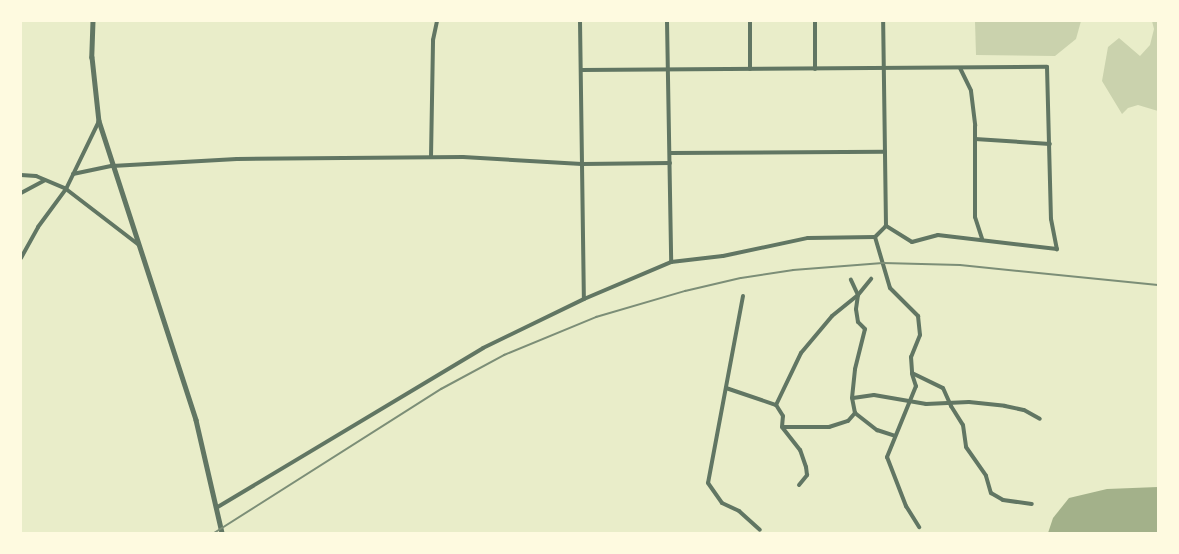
<!DOCTYPE html>
<style>
body{margin:0}
#map{position:relative;width:1179px;height:554px;overflow:hidden;background:#e9edc9;font-family:Overpass,sans-serif}
div>[style]{position:absolute}
.green>*{inset:0;background:#cad2ad}
.water>*{inset:0;background:#a3b18a}
.minor>*{height:4px;margin:-2px;padding:0 2px;transform-origin:2px;border-radius:2px;background:#617663}
.tertiary>*{height:4.5px;margin:-2.25px;padding:0 2.25px;transform-origin:2.25px;border-radius:2.25px;background:#617663}
.rail>*{height:2px;margin:-1px;padding:0 1px;transform-origin:1px;border-radius:1px;background:#7c8e77}
span{translate:-50% -50%;white-space:nowrap;text-align:center;line-height:1.15;-webkit-text-stroke:4.5px #fefae0;paint-order:stroke}
.frame{position:absolute;inset:0;border:22px solid #fefae0;pointer-events:none}
</style>
<div id="map">
<div class="green">
<i style="clip-path:polygon(975px 21px,1081px 21px,1076px 39px,1055px 56px,976px 55px)"></i>
<i style="clip-path:polygon(1152px 21px,1158px 21px,1158px 111px,1138px 105px,1128px 108px,1122px 114px,1102px 81px,1108px 47px,1119px 38px,1140px 56px,1150px 45px,1154px 29px)"></i>
</div>
<div class="water">
<i style="clip-path:polygon(1158px 487px,1158px 533px,1048px 533px,1053px 518px,1069px 498px,1107px 489px)"></i>
</div>
<div class="minor">
<i style="left:580px;top:21px;width:278px;rotate:89.2deg"></i>
<i style="left:667px;top:21px;width:241px;rotate:89deg"></i>
<i style="left:750px;top:21px;width:48px;rotate:90deg"></i>
<i style="left:960px;top:68px;width:25px;rotate:64deg"></i>
<i style="left:971px;top:91px;width:35px;rotate:83deg"></i>
<i style="left:975px;top:126px;width:91px;rotate:90deg"></i>
<i style="left:975px;top:217px;width:23px;rotate:72deg"></i>
<i style="left:815px;top:69px;width:48px;rotate:-90deg"></i>
<i style="left:581px;top:70px;width:466px;rotate:-0.4deg"></i>
<i style="left:1047px;top:67px;width:152px;rotate:88.5deg"></i>
<i style="left:1051px;top:219px;width:31px;rotate:79deg"></i>
<i style="left:1057px;top:249px;width:120px;rotate:-173.3deg"></i>
<i style="left:938px;top:235px;width:27px;rotate:165deg"></i>
<i style="left:912px;top:242px;width:31px;rotate:-148deg"></i>
<i style="left:975px;top:139px;width:75px;rotate:3.8deg"></i>
<i style="left:670px;top:153px;width:215px;rotate:-0.3deg"></i>
<i style="left:431px;top:157px;width:117px;rotate:-89deg"></i>
<i style="left:433px;top:40px;width:19px;rotate:-78deg"></i>
<i style="left:73px;top:174px;width:40px;rotate:-12deg"></i>
<i style="left:112px;top:166px;width:125px;rotate:-3.2deg"></i>
<i style="left:237px;top:159px;width:226px;rotate:-0.5deg"></i>
<i style="left:463px;top:157px;width:119px;rotate:3.4deg"></i>
<i style="left:582px;top:164px;width:88px;rotate:-0.7deg"></i>
<i style="left:21px;top:175px;width:15px;rotate:4deg"></i>
<i style="left:36px;top:176px;width:33px;rotate:23deg"></i>
<i style="left:66px;top:189px;width:92px;rotate:37.5deg"></i>
<i style="left:21px;top:193px;width:27px;rotate:-28deg"></i>
<i style="left:875px;top:237px;width:53px;rotate:73.6deg"></i>
<i style="left:890px;top:288px;width:40px;rotate:45deg"></i>
<i style="left:918px;top:316px;width:19px;rotate:84deg"></i>
<i style="left:920px;top:335px;width:24px;rotate:112deg"></i>
<i style="left:911px;top:357px;width:16px;rotate:86deg"></i>
<i style="left:912px;top:373px;width:34px;rotate:26deg"></i>
<i style="left:943px;top:388px;width:20px;rotate:66deg"></i>
<i style="left:951px;top:406px;width:22px;rotate:58deg"></i>
<i style="left:963px;top:425px;width:22px;rotate:82deg"></i>
<i style="left:966px;top:447px;width:35px;rotate:55deg"></i>
<i style="left:986px;top:476px;width:18px;rotate:74deg"></i>
<i style="left:991px;top:493px;width:14px;rotate:30deg"></i>
<i style="left:1003px;top:500px;width:29px;rotate:8deg"></i>
<i style="left:21px;top:258px;width:35px;rotate:-61deg"></i>
<i style="left:38px;top:227px;width:47px;rotate:-53.6deg"></i>
<i style="left:66px;top:189px;width:76px;rotate:-64.1deg"></i>
<i style="left:743px;top:296px;width:190px;rotate:100.6deg"></i>
<i style="left:708px;top:483px;width:24px;rotate:55deg"></i>
<i style="left:722px;top:503px;width:19px;rotate:25deg"></i>
<i style="left:739px;top:511px;width:28px;rotate:42deg"></i>
<i style="left:912px;top:374px;width:13px;rotate:72deg"></i>
<i style="left:916px;top:386px;width:77px;rotate:112.2deg"></i>
<i style="left:887px;top:457px;width:53px;rotate:68.8deg"></i>
<i style="left:906px;top:506px;width:25px;rotate:58deg"></i>
<i style="left:726px;top:388px;width:53px;rotate:18.8deg"></i>
<i style="left:853px;top:398px;width:21px;rotate:-8deg"></i>
<i style="left:874px;top:395px;width:53px;rotate:9.8deg"></i>
<i style="left:926px;top:404px;width:43px;rotate:-2.7deg"></i>
<i style="left:969px;top:402px;width:36px;rotate:6deg"></i>
<i style="left:1005px;top:406px;width:19px;rotate:12deg"></i>
<i style="left:1024px;top:410px;width:18px;rotate:29deg"></i>
<i style="left:855px;top:413px;width:28px;rotate:38deg"></i>
<i style="left:877px;top:430px;width:19px;rotate:18deg"></i>
<i style="left:783px;top:427px;width:46px"></i>
<i style="left:829px;top:427px;width:20px;rotate:-18deg"></i>
<i style="left:848px;top:421px;width:11px;rotate:-49deg"></i>
<i style="left:855px;top:413px;width:15px;rotate:-101deg"></i>
<i style="left:852px;top:398px;width:29px;rotate:-84deg"></i>
<i style="left:855px;top:369px;width:41px;rotate:-76deg"></i>
<i style="left:865px;top:329px;width:10px;rotate:-135deg"></i>
<i style="left:858px;top:322px;width:13px;rotate:-99deg"></i>
<i style="left:856px;top:309px;width:14px;rotate:-82deg"></i>
<i style="left:858px;top:295px;width:17px;rotate:-115deg"></i>
<i style="left:799px;top:485px;width:13px;rotate:-51deg"></i>
<i style="left:807px;top:475px;width:8px;rotate:-97deg"></i>
<i style="left:806px;top:467px;width:18px;rotate:-109deg"></i>
<i style="left:800px;top:450px;width:29px;rotate:-128deg"></i>
<i style="left:782px;top:427px;width:11px;rotate:-85deg"></i>
<i style="left:783px;top:416px;width:13px;rotate:-122deg"></i>
<i style="left:776px;top:405px;width:58px;rotate:-64.3deg"></i>
<i style="left:801px;top:353px;width:48px;rotate:-50deg"></i>
<i style="left:832px;top:316px;width:33px;rotate:-39deg"></i>
<i style="left:858px;top:295px;width:21px;rotate:-51deg"></i>
<i style="left:216px;top:508px;width:311px;rotate:-30.9deg"></i>
<i style="left:483px;top:348px;width:112px;rotate:-25.9deg"></i>
<i style="left:584px;top:299px;width:95px;rotate:-23deg"></i>
<i style="left:671px;top:262px;width:52px;rotate:-6.6deg"></i>
<i style="left:723px;top:256px;width:87px;rotate:-12deg"></i>
<i style="left:808px;top:238px;width:67px;rotate:-0.9deg"></i>
<i style="left:875px;top:237px;width:16px;rotate:-45deg"></i>
<i style="left:886px;top:226px;width:205px;rotate:-90.8deg"></i>
</div>
<div class="tertiary">
<i style="left:93px;top:21px;width:36px;rotate:92deg"></i>
<i style="left:92px;top:57px;width:64px;rotate:83.8deg"></i>
<i style="left:99px;top:121px;width:314px;rotate:72deg"></i>
<i style="left:196px;top:420px;width:116px;rotate:77deg"></i>
</div>
<div class="rail">
<i style="left:214px;top:533px;width:269px;rotate:-32.4deg"></i>
<i style="left:441px;top:389px;width:72px;rotate:-28.4deg"></i>
<i style="left:504px;top:355px;width:100px;rotate:-22.4deg"></i>
<i style="left:596px;top:317px;width:93px;rotate:-16.3deg"></i>
<i style="left:685px;top:291px;width:57px;rotate:-13.1deg"></i>
<i style="left:741px;top:278px;width:53px;rotate:-8.7deg"></i>
<i style="left:793px;top:270px;width:90px;rotate:-4.4deg"></i>
<i style="left:883px;top:263px;width:77px;rotate:1.5deg"></i>
<i style="left:960px;top:265px;width:199px;rotate:5.8deg"></i>
</div>
<div class="frame"></div>
</div>
